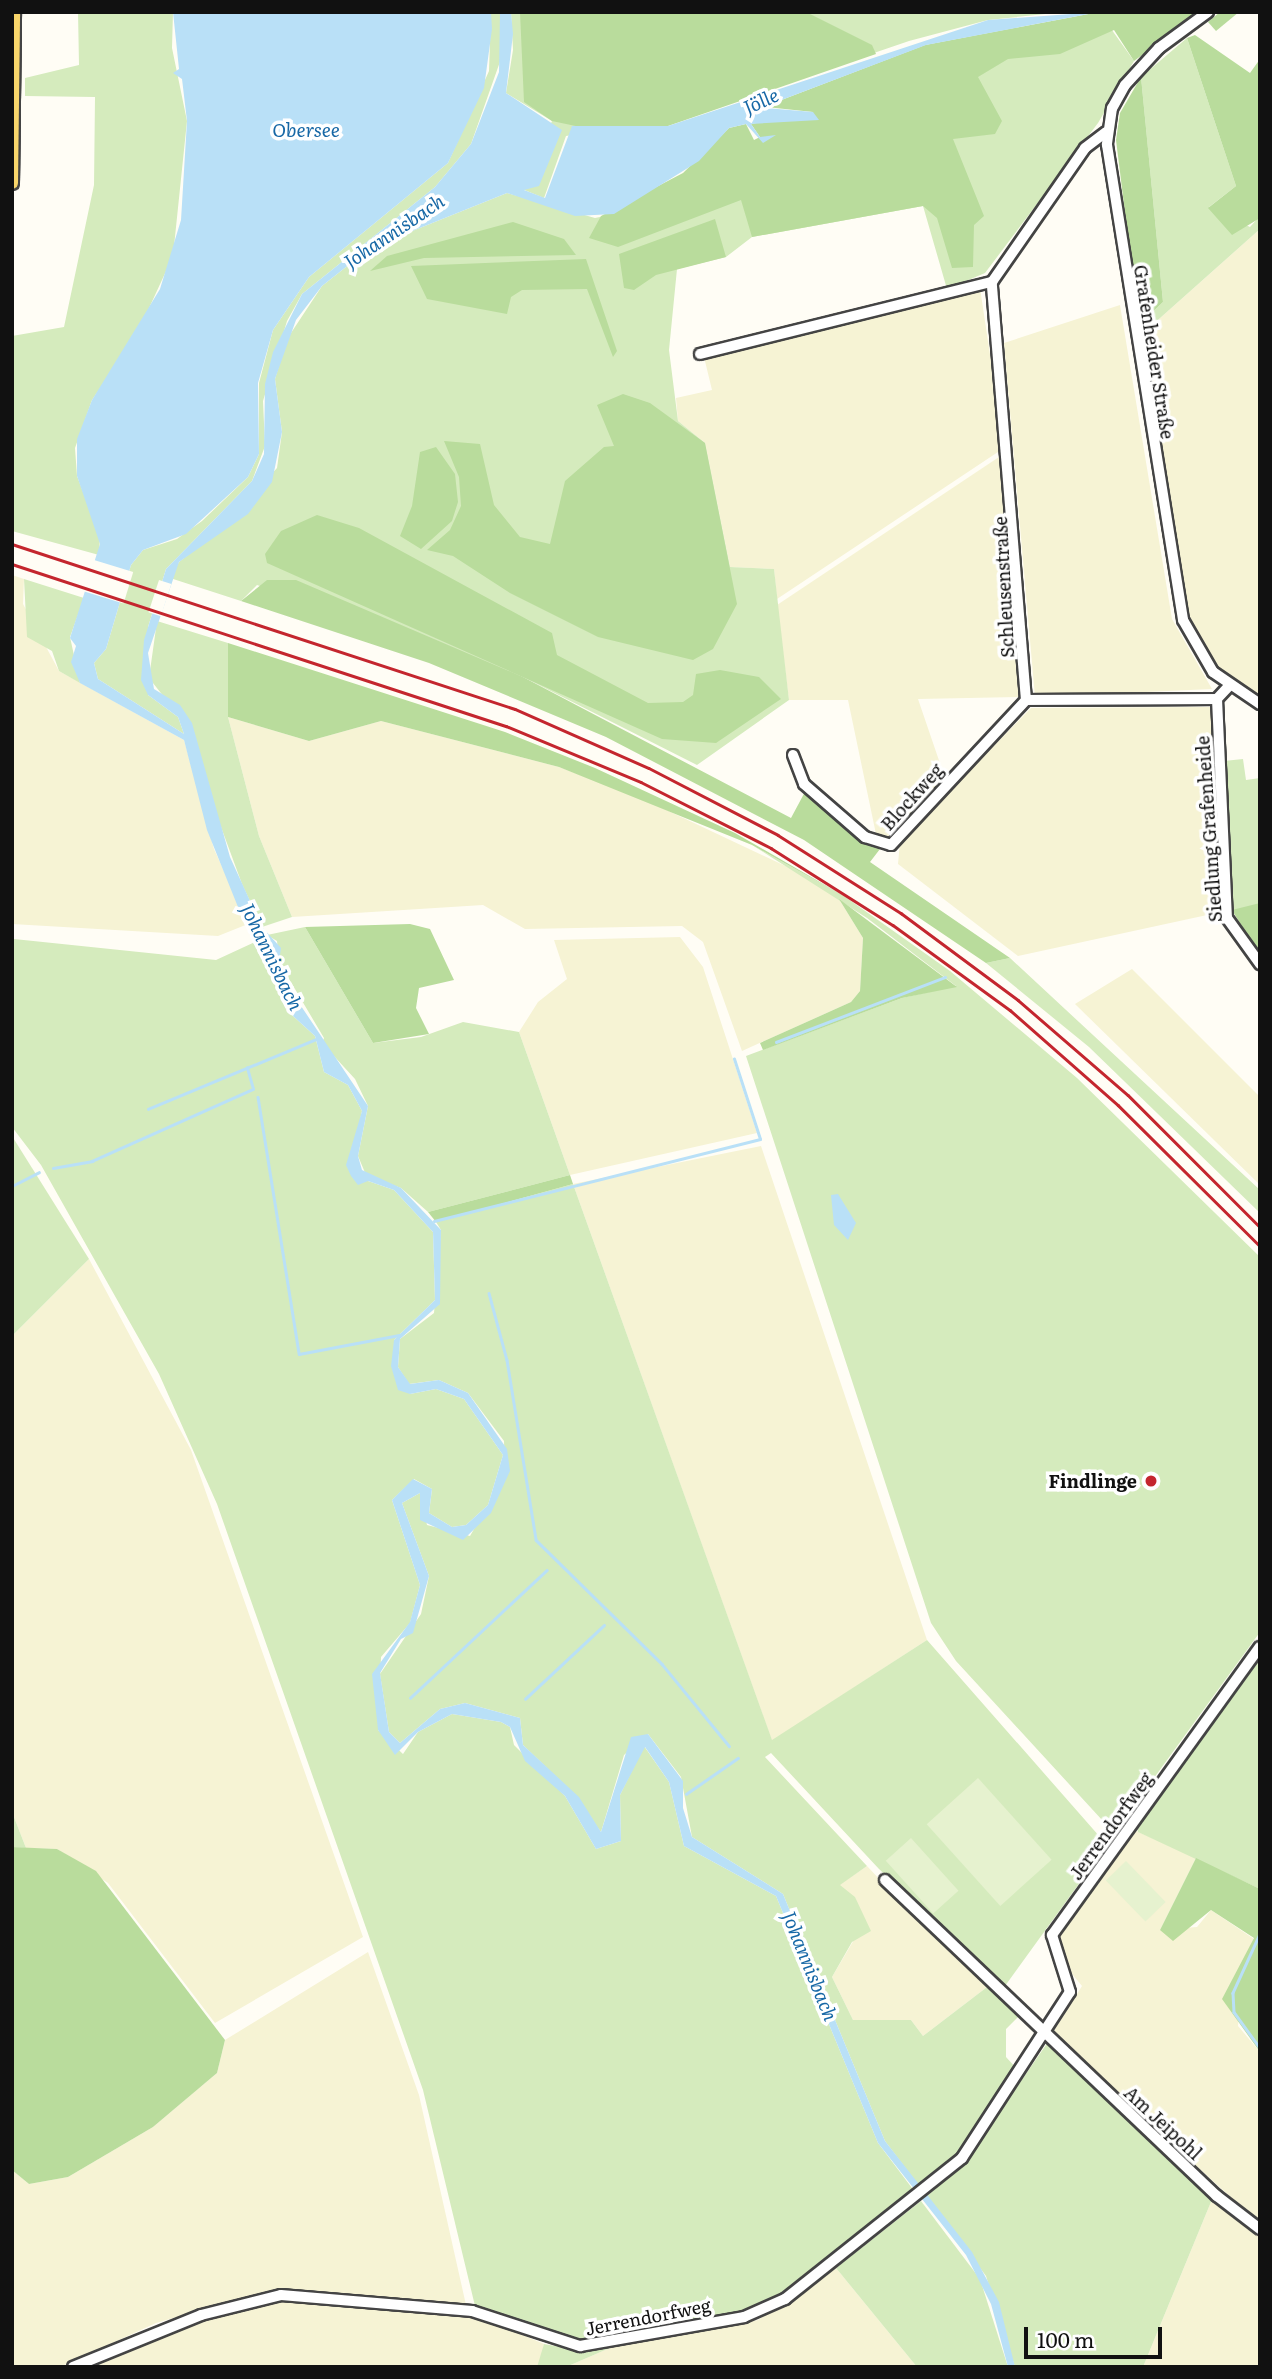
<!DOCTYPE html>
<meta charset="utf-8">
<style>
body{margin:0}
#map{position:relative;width:1272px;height:2379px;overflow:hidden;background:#fffdf5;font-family:Literata,serif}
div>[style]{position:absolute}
.farmland>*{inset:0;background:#f6f3d4}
.green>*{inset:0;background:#d5ebbd}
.forest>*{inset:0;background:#b9dc9c}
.pitch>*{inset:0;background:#e6f2cf;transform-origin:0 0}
.water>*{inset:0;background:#b9e0f7}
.pier>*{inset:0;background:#fffdf5;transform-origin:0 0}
.stream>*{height:2.5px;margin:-1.25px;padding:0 1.25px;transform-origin:1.25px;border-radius:1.25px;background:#b9e0f7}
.roads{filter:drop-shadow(2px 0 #444) drop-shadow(-2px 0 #444) drop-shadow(0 2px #444) drop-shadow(0 -2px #444)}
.minor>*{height:10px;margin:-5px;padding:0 5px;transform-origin:5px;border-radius:5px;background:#fff}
.major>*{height:12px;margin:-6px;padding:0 6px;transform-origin:6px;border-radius:6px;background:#f9d66b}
.rail>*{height:2.5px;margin:-1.25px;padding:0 1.25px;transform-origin:1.25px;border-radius:1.25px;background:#c4262e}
.dots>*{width:19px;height:19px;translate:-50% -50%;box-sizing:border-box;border:4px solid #fff;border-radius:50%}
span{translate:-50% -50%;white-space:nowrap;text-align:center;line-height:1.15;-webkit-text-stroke:7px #fff;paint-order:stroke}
.street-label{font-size:18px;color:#111}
.poi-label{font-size:18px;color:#111;font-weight:700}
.right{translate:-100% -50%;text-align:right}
.water-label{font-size:19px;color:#1768a6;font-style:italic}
.frame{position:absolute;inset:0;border:14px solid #111;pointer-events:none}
.scale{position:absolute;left:1024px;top:2327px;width:138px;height:32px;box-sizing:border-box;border:4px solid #111;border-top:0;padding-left:9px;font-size:21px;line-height:24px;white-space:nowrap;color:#111;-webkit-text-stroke:5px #fff;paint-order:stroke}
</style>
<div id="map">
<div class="farmland">
<i style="clip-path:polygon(1260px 229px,1260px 696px,1213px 663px,1190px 618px,1141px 335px)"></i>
<i style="clip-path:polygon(980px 288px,1004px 448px,777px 599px,774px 569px,730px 567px,705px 443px,678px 421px,676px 398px,712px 390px,704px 357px)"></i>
<i style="clip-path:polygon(1120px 305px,1172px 619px,1212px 689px,1035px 697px,1004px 343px)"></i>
<i style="clip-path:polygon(1005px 453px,1021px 697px,918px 699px,945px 778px,893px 836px,877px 839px,848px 700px,789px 700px,777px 605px)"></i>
<i style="clip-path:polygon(12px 575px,24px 579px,23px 604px,59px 671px,184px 740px,214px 849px,248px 924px,218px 936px,12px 924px)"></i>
<i style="clip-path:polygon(1211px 707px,1221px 912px,1018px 956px,898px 864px,900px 842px,1031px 708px)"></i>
<i style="clip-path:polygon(228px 717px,309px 741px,381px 721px,559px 767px,641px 798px,796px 871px,839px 899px,863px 938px,860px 991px,851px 1002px,742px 1051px,703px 942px,682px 926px,525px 929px,483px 905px,292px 917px,259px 836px)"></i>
<i style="clip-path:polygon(680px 937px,703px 967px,757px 1133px,570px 1175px,519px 1032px,538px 1002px,567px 979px,554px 940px)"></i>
<i style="clip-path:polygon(1132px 969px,1260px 1097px,1260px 1185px,1075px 1004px)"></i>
<i style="clip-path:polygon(761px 1146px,927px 1640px,772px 1741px,573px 1184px)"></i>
<i style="clip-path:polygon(89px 1259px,191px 1450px,363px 1937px,215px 2023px,108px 1883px,57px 1849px,26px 1848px,12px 1812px,12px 1336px)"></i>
<i style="clip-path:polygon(1132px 1829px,1196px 1858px,1160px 1930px,1197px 1927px,1211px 1910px,1254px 1939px,1242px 1963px,1238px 2026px,1260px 2052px,1260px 2224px,1052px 2034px,1082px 1986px,1059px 1958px,1056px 1938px)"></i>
<i style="clip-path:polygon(867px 1866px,929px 1932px,991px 1984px,923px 2036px,911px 2020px,853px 2020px,832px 1977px,864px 1923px,855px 1898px,839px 1885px)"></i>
<i style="clip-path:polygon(368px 1952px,419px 2095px,466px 2305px,279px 2288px,156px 2323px,60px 2367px,12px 2367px,12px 2170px,29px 2184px,68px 2177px,153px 2127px,217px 2073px,225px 2040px)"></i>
<i style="clip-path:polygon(1213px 2197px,1260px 2234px,1260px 2367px,1143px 2367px)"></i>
<i style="clip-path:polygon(836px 2268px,917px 2367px,566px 2367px,619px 2344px,758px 2320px)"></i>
<i style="clip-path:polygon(270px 2300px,485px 2319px,544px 2344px,542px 2357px,537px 2367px,79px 2367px,200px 2318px)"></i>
</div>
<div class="green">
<i style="clip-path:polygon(78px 12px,173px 12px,172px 48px,187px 121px,173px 256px,138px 332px,92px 400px,75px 448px,77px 476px,100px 537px,99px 555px,12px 531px,12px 336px,64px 327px,94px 185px,95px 97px,25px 96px,25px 78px,79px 65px)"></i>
<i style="clip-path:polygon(491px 12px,500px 12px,502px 56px,471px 144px,435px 187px,302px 294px,287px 321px,263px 401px,265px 446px,252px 481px,166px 569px,148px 627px,148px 695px,178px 717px,184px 734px,98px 679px,94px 663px,106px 649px,131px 565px,143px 550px,177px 539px,202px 521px,248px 477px,259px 454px,259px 383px,273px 330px,309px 277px,448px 163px,489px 71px)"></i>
<i style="clip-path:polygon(511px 12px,1065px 12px,988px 20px,909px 41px,684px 118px,566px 136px,544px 198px,522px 189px,552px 121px,506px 93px,513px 50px)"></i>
<i style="clip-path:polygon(1099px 12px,1134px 61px,1098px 123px,985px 273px,947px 289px,923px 206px,752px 237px,726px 257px,677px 269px,669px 350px,678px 421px,705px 443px,730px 567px,774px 569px,789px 700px,697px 765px,523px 677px,257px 585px,241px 601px,170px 578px,179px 562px,224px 527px,277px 468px,282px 432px,275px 379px,287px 339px,322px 286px,370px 248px,507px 193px,595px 218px,614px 214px)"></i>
<i style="clip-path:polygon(1187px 38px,1236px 186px,1209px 207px,1250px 227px,1259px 217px,1260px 229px,1141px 335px,1139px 325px,1163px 302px,1141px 77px)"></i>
<i style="clip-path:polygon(24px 579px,84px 598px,70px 637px,80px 683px,59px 671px,52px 651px,27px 637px)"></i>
<i style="clip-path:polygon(157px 621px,228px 643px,228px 717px,259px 836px,292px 917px,262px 927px,242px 884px,200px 770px,194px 735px,149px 678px)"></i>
<i style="clip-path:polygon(1243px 759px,1246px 780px,1260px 778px,1260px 955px,1232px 910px,1224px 761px)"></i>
<i style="clip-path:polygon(752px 845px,844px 896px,950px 971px,1077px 1078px,1260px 1257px,1260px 1632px,1114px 1833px,956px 1661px,931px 1623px,746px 1056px,902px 998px,956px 986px,867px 918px)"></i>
<i style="clip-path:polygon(305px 927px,373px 1043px,421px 1037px,463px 1022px,519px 1032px,570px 1175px,428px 1212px,401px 1188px,366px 1175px,358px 1156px,368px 1106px,355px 1079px,322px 1043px,324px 1038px,279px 962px,277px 941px,267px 935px)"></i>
<i style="clip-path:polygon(14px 939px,216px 960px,259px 940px,293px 1016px,315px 1036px,324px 1072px,348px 1085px,362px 1111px,352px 1158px,368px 1181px,394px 1190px,433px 1232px,435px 1300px,394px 1340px,398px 1375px,410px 1394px,436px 1389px,464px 1399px,503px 1455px,488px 1505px,466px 1525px,452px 1527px,429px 1513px,432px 1489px,414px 1479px,392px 1500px,420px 1585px,410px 1623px,381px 1657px,378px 1730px,403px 1754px,418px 1732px,452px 1714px,501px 1722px,510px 1727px,514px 1745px,565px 1796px,596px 1849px,621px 1841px,620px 1795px,644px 1746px,669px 1782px,684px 1846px,776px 1896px,878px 2143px,918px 2196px,760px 2310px,573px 2342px,475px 2306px,423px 2090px,217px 1504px,159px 1374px,41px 1165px,12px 1127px)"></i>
<i style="clip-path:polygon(1010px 958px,1260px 1190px,1260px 1213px,1089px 1047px,986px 963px)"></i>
<i style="clip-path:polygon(12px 1136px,89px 1259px,12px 1336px)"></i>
<i style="clip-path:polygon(573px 1184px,772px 1740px,927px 1640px,1107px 1845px,1005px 1986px,879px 1869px,771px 1753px,765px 1757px,867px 1866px,840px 1885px,855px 1897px,871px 1931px,852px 1942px,832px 1977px,853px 2020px,911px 2020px,923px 2036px,991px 1984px,1021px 2014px,1006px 2029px,1006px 2057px,1017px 2069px,958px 2158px,923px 2191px,885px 2141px,783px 1894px,692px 1837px,681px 1777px,648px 1734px,624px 1755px,601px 1832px,570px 1790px,523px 1745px,520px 1718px,465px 1703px,440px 1709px,400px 1743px,389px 1732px,380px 1674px,421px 1614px,429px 1576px,402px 1503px,420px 1493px,427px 1525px,470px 1536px,505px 1476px,504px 1441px,468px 1393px,439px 1380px,409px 1384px,398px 1367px,400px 1339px,434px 1313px,441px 1230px,436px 1222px)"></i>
<i style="clip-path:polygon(1260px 1656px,1260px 1889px,1138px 1832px,1136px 1823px)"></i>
<i style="clip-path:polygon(12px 1812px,26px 1848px,12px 1847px)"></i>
<i style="clip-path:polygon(1048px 2042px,1213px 2197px,1143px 2367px,1015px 2367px,986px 2276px,927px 2196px,965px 2162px)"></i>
<i style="clip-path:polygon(921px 2201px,980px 2279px,1008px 2367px,917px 2367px,836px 2268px)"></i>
<i style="clip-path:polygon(544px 2344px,583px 2351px,619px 2344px,566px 2367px,537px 2367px)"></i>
</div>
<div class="forest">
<i style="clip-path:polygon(520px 12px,806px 12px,872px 45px,876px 54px,668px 126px,585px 128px,552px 121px,524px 102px)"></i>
<i style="clip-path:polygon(1099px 12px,1200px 12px,1134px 61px,1114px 30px,1060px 54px,1008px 59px,978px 77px,1002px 121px,995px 134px,953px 139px,984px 216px,974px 225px,973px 267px,952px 268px,937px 218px,923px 206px,752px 237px,741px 200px,618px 247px,589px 238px,601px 216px,683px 173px,729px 128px,746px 124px,754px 140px,760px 137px,751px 124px,813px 112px,766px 107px,784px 99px,925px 45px)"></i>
<i style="clip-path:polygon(1220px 12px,1239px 12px,1216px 31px,1208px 22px)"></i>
<i style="clip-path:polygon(1195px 35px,1250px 73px,1260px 59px,1260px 218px,1232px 235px,1208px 208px,1236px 186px,1187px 38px)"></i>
<i style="clip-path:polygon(1141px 77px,1163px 302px,1139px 325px,1116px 140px,1120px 113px)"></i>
<i style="clip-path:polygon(715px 219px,726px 257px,656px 275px,634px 290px,624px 288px,619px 254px)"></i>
<i style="clip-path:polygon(513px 222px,564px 239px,576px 255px,424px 258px,370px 271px,387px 256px)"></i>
<i style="clip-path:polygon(586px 259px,617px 351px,613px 357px,587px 289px,522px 290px,511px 297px,507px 314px,427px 299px,411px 266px)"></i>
<i style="clip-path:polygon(623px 394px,650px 403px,705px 443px,737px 604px,713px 649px,693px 660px,598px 637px,510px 593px,453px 556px,427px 550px,450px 530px,461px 506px,459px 477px,444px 441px,480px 444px,494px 505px,520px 537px,550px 544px,565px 481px,604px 447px,614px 446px,597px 405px)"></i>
<i style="clip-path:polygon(436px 447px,455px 474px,458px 502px,452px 521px,421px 549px,400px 536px,412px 506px,420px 452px)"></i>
<i style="clip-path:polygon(317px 515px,359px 528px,552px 633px,557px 655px,648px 703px,683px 702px,693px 695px,696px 674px,720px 670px,759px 677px,781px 699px,716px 743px,662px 739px,267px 563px,265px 554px,281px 531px)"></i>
<i style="clip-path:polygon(267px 580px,296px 580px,523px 677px,791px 818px,806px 790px,861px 841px,880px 849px,870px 862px,1010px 958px,986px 963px,804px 840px,606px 737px,429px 663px,241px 601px)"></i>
<i style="clip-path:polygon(228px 643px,505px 732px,595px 768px,735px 833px,844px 896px,752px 845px,559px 767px,381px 721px,309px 741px,228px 717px)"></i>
<i style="clip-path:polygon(839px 899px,957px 987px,902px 998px,763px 1050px,760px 1043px,851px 1002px,860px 991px,863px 938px)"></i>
<i style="clip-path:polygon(1260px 903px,1260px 955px,1232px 910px)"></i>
<i style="clip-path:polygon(410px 924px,430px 929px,454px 980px,419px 988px,416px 1008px,429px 1034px,373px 1043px,305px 927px)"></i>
<i style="clip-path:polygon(570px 1175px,573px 1184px,436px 1222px,428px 1212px)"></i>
<i style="clip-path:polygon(12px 1847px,57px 1849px,96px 1871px,225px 2040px,217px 2073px,153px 2127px,68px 2177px,29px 2184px,12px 2170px)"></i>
<i style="clip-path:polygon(1196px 1858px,1260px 1889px,1260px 2052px,1222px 1999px,1254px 1938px,1211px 1910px,1173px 1941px,1160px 1930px)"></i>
</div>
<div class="pitch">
<i style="left:978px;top:1778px;width:110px;height:69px;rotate:48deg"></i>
<i style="left:911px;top:1838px;width:71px;height:34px;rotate:48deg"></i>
<i style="left:1126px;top:1861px;width:57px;height:28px;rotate:46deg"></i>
</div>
<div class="water">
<i style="clip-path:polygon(173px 12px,491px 12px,492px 29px,484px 88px,448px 163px,309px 277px,273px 330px,258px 383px,259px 454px,248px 477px,186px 534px,143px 550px,131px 565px,106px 649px,94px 663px,98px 679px,184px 734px,178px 717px,148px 695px,141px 680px,144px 640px,166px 569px,252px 481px,264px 454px,265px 384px,273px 352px,302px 294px,435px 187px,471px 144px,499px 72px,500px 12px,511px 12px,513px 34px,506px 93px,562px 130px,539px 186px,524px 190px,545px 198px,572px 126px,668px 126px,988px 20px,1099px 12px,926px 45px,784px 99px,766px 108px,813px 112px,819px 120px,751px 124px,760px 137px,776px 135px,763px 143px,746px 124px,729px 128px,699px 161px,614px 214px,575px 216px,507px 193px,370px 248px,322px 286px,296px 320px,275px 379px,282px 432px,272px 482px,248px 514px,179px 562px,148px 653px,154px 689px,180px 705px,192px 723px,230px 857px,262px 927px,281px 948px,279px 962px,293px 994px,368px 1106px,358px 1156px,362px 1170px,401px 1188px,441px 1230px,440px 1304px,400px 1339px,398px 1367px,410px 1384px,439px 1380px,468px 1393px,507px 1449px,510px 1471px,491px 1513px,463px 1540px,420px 1520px,420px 1493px,402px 1503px,429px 1576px,413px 1633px,401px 1639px,380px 1673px,389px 1732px,400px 1743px,440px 1709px,465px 1703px,520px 1718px,523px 1745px,579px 1797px,601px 1832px,631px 1737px,648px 1734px,683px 1781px,683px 1808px,692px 1837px,783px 1894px,885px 2141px,972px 2252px,999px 2302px,1015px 2367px,1008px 2367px,991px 2304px,966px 2255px,878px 2143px,776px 1896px,684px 1846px,669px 1782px,645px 1747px,620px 1795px,621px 1841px,596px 1849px,565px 1796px,525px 1761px,510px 1727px,501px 1722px,452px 1714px,418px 1732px,395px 1755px,378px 1730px,372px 1674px,410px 1622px,420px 1585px,392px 1500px,413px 1479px,432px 1489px,429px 1513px,452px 1527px,466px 1525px,488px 1505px,503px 1455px,464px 1399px,436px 1389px,410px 1394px,398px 1390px,391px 1366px,394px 1340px,435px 1300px,433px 1232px,394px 1190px,368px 1181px,358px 1185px,351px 1176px,346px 1165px,362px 1111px,348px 1085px,324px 1072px,315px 1036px,293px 1016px,286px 991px,240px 912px,207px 830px,184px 740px,80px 683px,71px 662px,76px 646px,70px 638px,100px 544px,77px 476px,77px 439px,92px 400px,160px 289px,181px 220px,187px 121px,182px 79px,173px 73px,179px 69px)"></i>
<i style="clip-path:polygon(838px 1194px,856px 1223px,848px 1240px,834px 1225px,831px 1195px)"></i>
</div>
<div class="pier">
<i style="left:94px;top:560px;width:41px;height:33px;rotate:17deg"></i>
<i style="left:159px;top:580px;width:13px;height:34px;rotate:18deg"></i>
</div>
<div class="stream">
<i style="left:776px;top:1042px;width:181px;rotate:-21deg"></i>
<i style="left:258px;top:1097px;width:260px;rotate:80.9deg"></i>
<i style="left:299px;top:1354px;width:103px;rotate:-10.7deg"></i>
<i style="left:148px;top:1109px;width:182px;rotate:-22.6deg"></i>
<i style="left:53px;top:1168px;width:40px;rotate:-10deg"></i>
<i style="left:92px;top:1161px;width:176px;rotate:-24.1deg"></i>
<i style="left:253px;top:1089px;width:22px;rotate:-106deg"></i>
<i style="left:12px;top:1186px;width:30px;rotate:-27deg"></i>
<i style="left:434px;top:1221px;width:336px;rotate:-14.1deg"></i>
<i style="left:760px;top:1139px;width:84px;rotate:-108deg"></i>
<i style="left:489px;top:1293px;width:69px;rotate:75deg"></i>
<i style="left:507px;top:1360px;width:182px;rotate:80.8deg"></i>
<i style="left:536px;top:1540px;width:177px;rotate:44.5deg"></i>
<i style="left:662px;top:1664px;width:106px;rotate:50.7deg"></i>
<i style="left:410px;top:1698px;width:187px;rotate:-43.1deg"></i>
<i style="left:525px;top:1699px;width:108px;rotate:-43.1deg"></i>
<i style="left:686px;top:1794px;width:63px;rotate:-34.7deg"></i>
<i style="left:1260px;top:1934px;width:65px;rotate:114.6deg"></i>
<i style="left:1233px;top:1993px;width:19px;rotate:87deg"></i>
<i style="left:1234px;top:2012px;width:44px;rotate:54.2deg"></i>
</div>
<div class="roads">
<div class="minor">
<i style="left:1208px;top:12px;width:61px;rotate:143.7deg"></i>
<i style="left:1159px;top:48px;width:50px;rotate:132.6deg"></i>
<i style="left:1125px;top:85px;width:26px;rotate:119deg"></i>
<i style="left:1112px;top:108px;width:37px;rotate:98deg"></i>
<i style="left:1107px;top:145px;width:481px;rotate:80.9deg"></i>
<i style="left:1183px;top:620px;width:60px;rotate:60deg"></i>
<i style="left:1213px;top:672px;width:57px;rotate:34.2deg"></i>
<i style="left:700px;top:354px;width:301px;rotate:-13.9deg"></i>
<i style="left:1229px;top:686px;width:18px;rotate:133deg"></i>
<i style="left:1217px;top:699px;width:219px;rotate:87.4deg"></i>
<i style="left:1227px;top:918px;width:57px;rotate:54.3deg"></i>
<i style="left:1026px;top:700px;width:419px;rotate:-94.7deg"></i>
<i style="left:992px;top:282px;width:163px;rotate:-55.2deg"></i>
<i style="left:1085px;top:148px;width:26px;rotate:-37deg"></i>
<i style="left:1026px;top:700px;width:191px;rotate:-0.3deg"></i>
<i style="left:793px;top:755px;width:31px;rotate:69deg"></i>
<i style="left:804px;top:784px;width:81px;rotate:41deg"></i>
<i style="left:865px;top:837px;width:27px;rotate:17deg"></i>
<i style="left:891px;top:845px;width:198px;rotate:-47deg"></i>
<i style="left:885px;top:1880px;width:458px;rotate:43.6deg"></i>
<i style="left:1217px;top:2196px;width:54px;rotate:37.5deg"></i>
<i style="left:73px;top:2367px;width:138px;rotate:-22.1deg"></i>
<i style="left:201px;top:2315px;width:82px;rotate:-14deg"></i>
<i style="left:281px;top:2295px;width:192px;rotate:4.8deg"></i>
<i style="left:472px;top:2311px;width:114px;rotate:18deg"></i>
<i style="left:580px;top:2346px;width:167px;rotate:-10deg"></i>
<i style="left:744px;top:2317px;width:45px;rotate:-23.7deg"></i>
<i style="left:785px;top:2299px;width:226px;rotate:-38.5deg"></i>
<i style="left:962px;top:2158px;width:198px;rotate:-57deg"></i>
<i style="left:1070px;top:1992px;width:60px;rotate:-107.5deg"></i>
<i style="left:1052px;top:1935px;width:355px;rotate:-54.2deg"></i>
</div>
<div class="major">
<i style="left:12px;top:183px;width:171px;rotate:-89.3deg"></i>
</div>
</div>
<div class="rail">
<i style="left:12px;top:544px;width:529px;rotate:18.16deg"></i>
<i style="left:515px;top:709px;width:146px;rotate:23.8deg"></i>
<i style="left:649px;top:768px;width:145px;rotate:27.4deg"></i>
<i style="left:778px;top:835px;width:146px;rotate:32.4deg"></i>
<i style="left:901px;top:913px;width:146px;rotate:36.6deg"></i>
<i style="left:1018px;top:1000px;width:145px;rotate:40.8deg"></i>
<i style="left:1128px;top:1095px;width:187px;rotate:45deg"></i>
<i style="left:12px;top:564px;width:520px;rotate:18.16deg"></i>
<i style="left:506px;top:726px;width:146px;rotate:22.5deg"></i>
<i style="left:641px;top:782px;width:146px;rotate:26.9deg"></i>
<i style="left:771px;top:848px;width:144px;rotate:32.3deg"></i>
<i style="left:893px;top:925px;width:145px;rotate:36deg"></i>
<i style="left:1010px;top:1010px;width:144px;rotate:41.3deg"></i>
<i style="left:1118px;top:1105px;width:200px;rotate:44.8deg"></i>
</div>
<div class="dots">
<i style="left:1151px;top:1481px;background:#c4262e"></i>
</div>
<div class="street-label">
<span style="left:1154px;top:352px;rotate:81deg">Grafenheider Straße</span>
<span style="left:1004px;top:587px;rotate:-93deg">Schleusenstraße</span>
<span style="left:912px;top:797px;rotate:-48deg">Blockweg</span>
<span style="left:1209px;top:829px;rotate:-94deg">Siedlung Grafenheide</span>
<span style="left:1111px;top:1826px;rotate:-54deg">Jerrendorfweg</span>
<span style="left:1163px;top:2123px;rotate:43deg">Am Jeipohl</span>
<span style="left:648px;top:2317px;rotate:-11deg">Jerrendorfweg</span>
</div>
<div class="poi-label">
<span class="right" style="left:1137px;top:1481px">Findlinge</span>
</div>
<div class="water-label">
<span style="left:761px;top:101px;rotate:-24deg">Jölle</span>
<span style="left:306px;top:130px">Obersee</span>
<span style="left:394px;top:231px;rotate:-34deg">Johannisbach</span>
<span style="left:272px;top:957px;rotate:64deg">Johannisbach</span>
<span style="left:810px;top:1966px;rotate:68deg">Johannisbach</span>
</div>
<div class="frame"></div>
<div class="scale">100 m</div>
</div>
